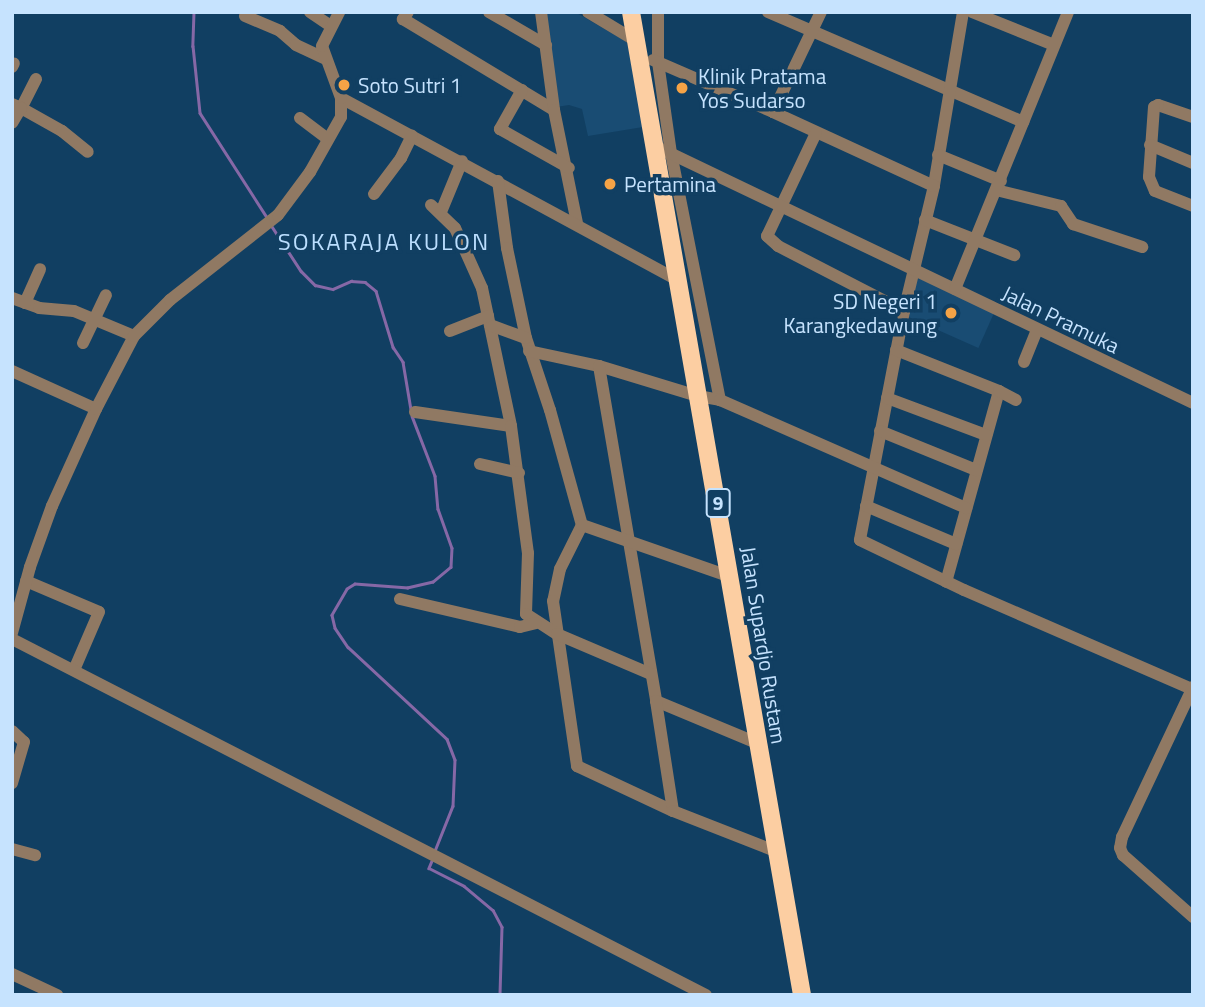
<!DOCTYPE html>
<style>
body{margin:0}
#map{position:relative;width:1205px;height:1007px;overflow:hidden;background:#113f62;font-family:"Titillium Web",sans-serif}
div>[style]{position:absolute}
.built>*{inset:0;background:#194c73;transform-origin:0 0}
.stream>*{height:2.5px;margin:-1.25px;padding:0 1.25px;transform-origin:1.25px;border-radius:1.25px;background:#8668a6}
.minor>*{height:12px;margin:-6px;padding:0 6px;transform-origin:6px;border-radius:6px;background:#907963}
.highway>*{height:18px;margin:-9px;padding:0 9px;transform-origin:9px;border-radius:9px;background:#fccea2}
.dots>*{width:19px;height:19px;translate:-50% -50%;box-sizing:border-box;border:4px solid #113f62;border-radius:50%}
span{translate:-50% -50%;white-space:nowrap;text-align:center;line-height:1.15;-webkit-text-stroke:7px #113f62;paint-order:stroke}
.shield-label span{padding:2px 5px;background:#113f62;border:2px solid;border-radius:5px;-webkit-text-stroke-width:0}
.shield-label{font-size:19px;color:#c6e3fe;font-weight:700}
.poi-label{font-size:21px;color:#c6e3fe}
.left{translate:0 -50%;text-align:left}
.right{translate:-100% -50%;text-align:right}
.street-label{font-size:21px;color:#c6e3fe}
.quarter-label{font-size:24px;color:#bbdefe;letter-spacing:2px}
.frame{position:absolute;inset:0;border:14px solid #c6e3fe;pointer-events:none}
</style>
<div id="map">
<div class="built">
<i style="clip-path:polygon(542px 12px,575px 12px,627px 42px,643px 127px,588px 136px,582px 109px,569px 105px,556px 107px)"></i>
<i style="left:917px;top:277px;width:85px;height:40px;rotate:24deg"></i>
</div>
<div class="stream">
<i style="left:194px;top:12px;width:34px;rotate:92deg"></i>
<i style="left:193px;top:46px;width:67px;rotate:84deg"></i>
<i style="left:200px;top:113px;width:126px;rotate:57.3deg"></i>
<i style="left:271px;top:225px;width:55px;rotate:56.9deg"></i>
<i style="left:301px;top:271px;width:20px;rotate:45deg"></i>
<i style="left:315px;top:285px;width:18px;rotate:13deg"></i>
<i style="left:333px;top:289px;width:20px;rotate:-24deg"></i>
<i style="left:351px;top:281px;width:14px;rotate:4deg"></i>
<i style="left:365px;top:282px;width:14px;rotate:39deg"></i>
<i style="left:376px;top:291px;width:59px;rotate:73.1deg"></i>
<i style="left:393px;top:347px;width:18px;rotate:56deg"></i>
<i style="left:403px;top:362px;width:49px;rotate:80.5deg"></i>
<i style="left:412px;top:416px;width:64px;rotate:69deg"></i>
<i style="left:435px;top:476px;width:33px;rotate:85deg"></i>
<i style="left:438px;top:509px;width:41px;rotate:70.3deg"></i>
<i style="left:452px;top:548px;width:19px;rotate:93deg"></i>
<i style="left:451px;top:567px;width:23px;rotate:140deg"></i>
<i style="left:433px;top:582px;width:26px;rotate:167deg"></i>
<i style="left:408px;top:588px;width:53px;rotate:-175.7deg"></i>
<i style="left:355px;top:584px;width:9px;rotate:148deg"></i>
<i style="left:347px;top:589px;width:30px;rotate:120deg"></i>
<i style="left:332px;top:615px;width:13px;rotate:77deg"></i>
<i style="left:335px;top:628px;width:23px;rotate:56deg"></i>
<i style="left:348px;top:647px;width:135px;rotate:42.9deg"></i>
<i style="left:447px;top:739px;width:22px;rotate:69deg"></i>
<i style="left:455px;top:760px;width:46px;rotate:92.5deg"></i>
<i style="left:453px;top:806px;width:48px;rotate:111.8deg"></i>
<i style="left:432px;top:861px;width:8px;rotate:113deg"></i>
<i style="left:429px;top:868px;width:39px;rotate:27deg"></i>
<i style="left:464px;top:886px;width:38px;rotate:40deg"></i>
<i style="left:493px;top:910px;width:19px;rotate:62deg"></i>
<i style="left:502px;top:927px;width:68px;rotate:91.7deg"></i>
</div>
<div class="minor">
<i style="left:310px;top:12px;width:25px;rotate:34deg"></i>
<i style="left:408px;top:12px;width:9px;rotate:126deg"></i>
<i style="left:403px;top:19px;width:176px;rotate:31.1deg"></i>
<i style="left:489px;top:12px;width:66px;rotate:30.1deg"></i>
<i style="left:541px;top:12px;width:99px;rotate:82.4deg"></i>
<i style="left:554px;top:110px;width:115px;rotate:78.5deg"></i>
<i style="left:588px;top:12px;width:56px;rotate:31.1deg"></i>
<i style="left:658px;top:12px;width:50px;rotate:90deg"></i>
<i style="left:658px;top:62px;width:92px;rotate:81.9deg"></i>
<i style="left:671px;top:153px;width:252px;rotate:78.8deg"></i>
<i style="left:768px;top:12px;width:278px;rotate:23.3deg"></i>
<i style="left:963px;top:12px;width:176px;rotate:99.5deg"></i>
<i style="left:934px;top:186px;width:129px;rotate:103.5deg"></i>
<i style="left:904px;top:311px;width:233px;rotate:100.9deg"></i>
<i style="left:860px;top:540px;width:115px;rotate:25.7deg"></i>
<i style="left:964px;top:590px;width:249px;rotate:23.5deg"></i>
<i style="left:972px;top:12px;width:88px;rotate:21.9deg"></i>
<i style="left:245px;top:16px;width:38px;rotate:23deg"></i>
<i style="left:280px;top:31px;width:21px;rotate:41deg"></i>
<i style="left:296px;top:45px;width:33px;rotate:25deg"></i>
<i style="left:653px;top:60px;width:131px;rotate:23.4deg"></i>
<i style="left:773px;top:112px;width:177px;rotate:24.7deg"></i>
<i style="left:12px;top:67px;width:4px;rotate:-63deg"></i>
<i style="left:36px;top:79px;width:33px;rotate:117deg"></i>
<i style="left:21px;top:108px;width:47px;rotate:29.3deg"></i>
<i style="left:62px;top:131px;width:33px;rotate:39deg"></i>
<i style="left:522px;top:90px;width:45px;rotate:119.4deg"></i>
<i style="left:500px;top:129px;width:79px;rotate:29.5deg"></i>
<i style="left:341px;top:98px;width:382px;rotate:28.4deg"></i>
<i style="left:12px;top:104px;width:10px;rotate:24deg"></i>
<i style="left:21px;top:108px;width:17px;rotate:121deg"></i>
<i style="left:773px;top:112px;width:111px;rotate:-64.4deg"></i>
<i style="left:1193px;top:117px;width:37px;rotate:-161deg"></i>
<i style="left:1158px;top:105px;width:4px;rotate:153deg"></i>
<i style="left:1154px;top:107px;width:70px;rotate:94.1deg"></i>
<i style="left:1149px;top:177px;width:15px;rotate:67deg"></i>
<i style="left:1155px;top:191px;width:41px;rotate:21.5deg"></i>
<i style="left:300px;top:118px;width:34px;rotate:37deg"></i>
<i style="left:816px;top:133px;width:114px;rotate:115.4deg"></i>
<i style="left:767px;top:236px;width:15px;rotate:42deg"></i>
<i style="left:778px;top:246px;width:142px;rotate:27.3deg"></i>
<i style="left:1150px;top:145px;width:47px;rotate:22.7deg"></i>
<i style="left:655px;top:146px;width:596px;rotate:25.53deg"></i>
<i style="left:938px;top:155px;width:68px;rotate:22.4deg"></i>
<i style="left:498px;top:181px;width:68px;rotate:82.3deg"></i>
<i style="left:507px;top:248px;width:92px;rotate:78.1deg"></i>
<i style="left:526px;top:338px;width:76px;rotate:71.6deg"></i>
<i style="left:550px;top:410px;width:119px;rotate:74.5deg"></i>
<i style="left:582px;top:525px;width:49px;rotate:116.6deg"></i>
<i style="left:560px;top:569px;width:33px;rotate:102deg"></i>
<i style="left:553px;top:601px;width:167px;rotate:81.7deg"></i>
<i style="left:577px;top:766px;width:106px;rotate:25.1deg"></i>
<i style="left:996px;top:190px;width:67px;rotate:13.8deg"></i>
<i style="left:1061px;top:206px;width:22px;rotate:56deg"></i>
<i style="left:1073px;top:224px;width:73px;rotate:18.4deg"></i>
<i style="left:374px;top:194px;width:45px;rotate:-53.1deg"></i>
<i style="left:401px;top:158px;width:25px;rotate:-64deg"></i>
<i style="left:431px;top:205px;width:33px;rotate:44deg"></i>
<i style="left:455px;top:228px;width:66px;rotate:65.8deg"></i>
<i style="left:482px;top:288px;width:141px;rotate:78.1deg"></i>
<i style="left:441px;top:212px;width:55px;rotate:-67.6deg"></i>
<i style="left:925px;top:220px;width:96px;rotate:21.5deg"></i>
<i style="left:955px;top:289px;width:299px;rotate:-67.8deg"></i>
<i style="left:12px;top:298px;width:29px;rotate:20deg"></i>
<i style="left:39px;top:308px;width:35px;rotate:5deg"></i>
<i style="left:74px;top:311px;width:65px;rotate:22.6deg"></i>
<i style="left:25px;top:303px;width:37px;rotate:-66deg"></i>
<i style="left:490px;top:325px;width:38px;rotate:20deg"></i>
<i style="left:450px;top:331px;width:41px;rotate:-21.5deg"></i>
<i style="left:83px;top:343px;width:53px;rotate:-64.4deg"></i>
<i style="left:896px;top:350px;width:111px;rotate:21.7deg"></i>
<i style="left:999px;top:391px;width:198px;rotate:105.5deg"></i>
<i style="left:529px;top:351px;width:72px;rotate:12.1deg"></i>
<i style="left:599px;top:366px;width:103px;rotate:16.9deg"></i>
<i style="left:698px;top:396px;width:22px;rotate:10deg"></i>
<i style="left:720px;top:400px;width:269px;rotate:23.7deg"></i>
<i style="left:1024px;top:362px;width:35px;rotate:-68deg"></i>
<i style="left:599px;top:366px;width:340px;rotate:80.3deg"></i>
<i style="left:656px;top:701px;width:109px;rotate:22.6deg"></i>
<i style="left:12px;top:371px;width:92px;rotate:24.3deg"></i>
<i style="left:999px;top:391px;width:19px;rotate:28deg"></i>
<i style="left:887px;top:398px;width:106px;rotate:20.5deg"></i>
<i style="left:415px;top:412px;width:97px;rotate:8.3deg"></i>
<i style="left:511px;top:426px;width:128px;rotate:82.4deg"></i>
<i style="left:528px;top:553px;width:61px;rotate:91.9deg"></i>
<i style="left:526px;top:614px;width:37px;rotate:33deg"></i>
<i style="left:557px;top:634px;width:102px;rotate:23.1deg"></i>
<i style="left:880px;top:431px;width:104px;rotate:22.1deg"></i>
<i style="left:480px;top:464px;width:40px;rotate:13deg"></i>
<i style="left:866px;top:506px;width:98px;rotate:22.9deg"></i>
<i style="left:582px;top:525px;width:158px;rotate:19.2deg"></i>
<i style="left:26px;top:581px;width:79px;rotate:23deg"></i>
<i style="left:99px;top:612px;width:63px;rotate:113.3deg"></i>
<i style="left:400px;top:599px;width:123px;rotate:13.1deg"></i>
<i style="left:520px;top:627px;width:16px;rotate:-14deg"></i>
<i style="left:12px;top:633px;width:68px;rotate:-74.7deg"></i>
<i style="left:30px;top:567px;width:65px;rotate:-70.2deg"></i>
<i style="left:52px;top:506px;width:107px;rotate:-65.6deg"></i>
<i style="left:96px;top:409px;width:82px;rotate:-62.5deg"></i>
<i style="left:134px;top:336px;width:51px;rotate:-45deg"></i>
<i style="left:170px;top:300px;width:137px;rotate:-38.2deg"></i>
<i style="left:278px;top:215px;width:54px;rotate:-53.3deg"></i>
<i style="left:310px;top:172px;width:63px;rotate:-60.6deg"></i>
<i style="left:341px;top:117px;width:19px;rotate:-90deg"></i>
<i style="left:341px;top:98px;width:55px;rotate:-110.1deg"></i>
<i style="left:322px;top:46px;width:38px;rotate:-63deg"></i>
<i style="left:12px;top:639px;width:780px;rotate:27.16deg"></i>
<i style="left:1193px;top:687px;width:166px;rotate:115.3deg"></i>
<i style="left:1122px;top:837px;width:11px;rotate:100deg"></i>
<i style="left:1120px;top:848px;width:8px;rotate:67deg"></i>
<i style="left:1123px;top:855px;width:94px;rotate:41.5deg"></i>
<i style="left:656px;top:701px;width:111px;rotate:81.2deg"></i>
<i style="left:673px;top:811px;width:110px;rotate:21.4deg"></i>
<i style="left:12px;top:731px;width:16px;rotate:43deg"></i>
<i style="left:24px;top:742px;width:43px;rotate:106.3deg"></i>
<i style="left:12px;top:849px;width:24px;rotate:15deg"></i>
<i style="left:12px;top:974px;width:50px;rotate:25deg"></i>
</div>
<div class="highway">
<i style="left:631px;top:12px;width:998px;rotate:80.13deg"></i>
</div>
<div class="dots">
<i style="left:344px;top:85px;background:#f5a346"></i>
<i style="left:682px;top:88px;background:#f5a346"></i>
<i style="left:610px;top:184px;background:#f5a346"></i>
<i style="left:951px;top:313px;background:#f5a346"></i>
</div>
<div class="shield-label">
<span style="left:718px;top:503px">9</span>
</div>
<div class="poi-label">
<span class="left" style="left:698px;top:88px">Klinik Pratama<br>Yos Sudarso</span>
<span class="left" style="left:358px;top:85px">Soto Sutri 1</span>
<span class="left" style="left:624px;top:184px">Pertamina</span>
<span class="right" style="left:937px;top:313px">SD Negeri 1<br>Karangkedawung</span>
</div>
<div class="street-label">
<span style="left:1061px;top:319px;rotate:26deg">Jalan Pramuka</span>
<span style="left:764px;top:645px;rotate:81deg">Jalan Supardjo Rustam</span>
</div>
<div class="quarter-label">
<span style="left:384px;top:242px">SOKARAJA KULON</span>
</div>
<div class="frame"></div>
</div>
